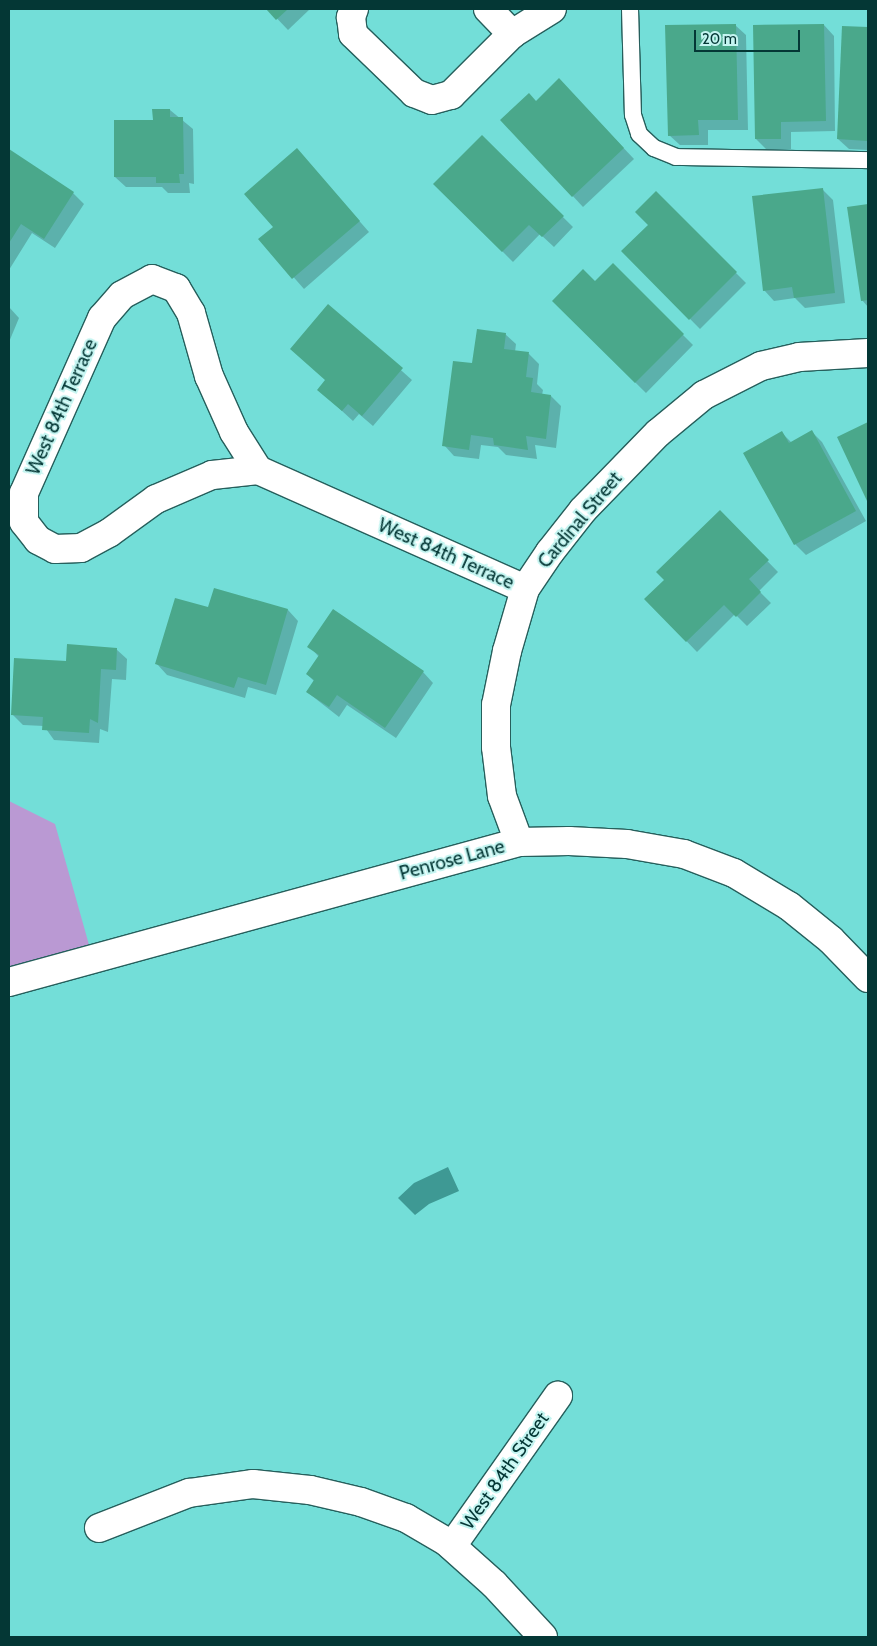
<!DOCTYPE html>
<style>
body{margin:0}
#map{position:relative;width:877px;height:1646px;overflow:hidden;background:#73ded8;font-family:Cabin,sans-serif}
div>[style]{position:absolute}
.green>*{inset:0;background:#ba99d3}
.water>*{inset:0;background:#3e9994}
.shadow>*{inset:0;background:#0003}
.building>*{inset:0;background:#4aa88b}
.roads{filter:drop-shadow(1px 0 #265f5c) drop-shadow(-1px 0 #265f5c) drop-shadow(0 1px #265f5c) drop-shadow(0 -1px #265f5c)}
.service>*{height:16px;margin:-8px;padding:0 8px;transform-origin:8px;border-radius:8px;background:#fff}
.minor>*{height:28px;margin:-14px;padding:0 14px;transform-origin:14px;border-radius:14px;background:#fff}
span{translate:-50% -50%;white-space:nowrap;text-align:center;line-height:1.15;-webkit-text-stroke:4px #c4f5f1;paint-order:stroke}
.street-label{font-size:19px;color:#043735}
.frame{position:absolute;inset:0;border:10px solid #043735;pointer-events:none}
.scale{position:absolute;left:694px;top:30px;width:106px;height:22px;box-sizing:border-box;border:2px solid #043735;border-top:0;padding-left:6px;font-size:15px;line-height:18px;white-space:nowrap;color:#043735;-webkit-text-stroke:4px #c4f5f1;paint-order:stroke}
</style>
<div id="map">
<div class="green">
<i style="clip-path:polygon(9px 801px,55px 824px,93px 959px,9px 982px)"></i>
</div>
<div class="water">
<i style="clip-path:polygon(448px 1167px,459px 1191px,429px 1204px,415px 1215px,398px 1198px,414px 1183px)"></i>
</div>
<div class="shadow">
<i style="clip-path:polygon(268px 9px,310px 9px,288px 30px)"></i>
<i style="clip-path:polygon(735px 25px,746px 35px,748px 130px,708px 130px,708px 145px,680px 145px,669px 135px)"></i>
<i style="clip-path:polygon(824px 25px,834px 36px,835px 131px,791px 132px,791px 149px,766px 149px,756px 139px)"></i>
<i style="clip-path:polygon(843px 27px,868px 28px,868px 150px,849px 149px,838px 139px)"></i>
<i style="clip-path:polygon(569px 90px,634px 159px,583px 207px,502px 120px,536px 102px)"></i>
<i style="clip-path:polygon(170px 110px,193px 129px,194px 184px,189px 183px,190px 193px,168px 193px,162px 187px,126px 187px,115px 177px,154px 121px)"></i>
<i style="clip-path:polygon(482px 137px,573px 227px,554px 247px,540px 234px,513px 262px,435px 184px)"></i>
<i style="clip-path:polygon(297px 150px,369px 232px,304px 289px,260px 239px,275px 227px)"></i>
<i style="clip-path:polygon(9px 151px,73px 193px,84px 204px,55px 248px,32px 233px,9px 270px)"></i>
<i style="clip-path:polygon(823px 190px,833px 200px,845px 303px,805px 308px,795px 298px,774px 301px,764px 290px)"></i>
<i style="clip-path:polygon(656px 193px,746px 283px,700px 329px,623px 251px,650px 225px)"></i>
<i style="clip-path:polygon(868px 206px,868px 307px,862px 300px,848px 209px)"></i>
<i style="clip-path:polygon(613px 265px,693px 345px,646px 393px,553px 301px,595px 283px)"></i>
<i style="clip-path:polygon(329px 306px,412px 380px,373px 426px,359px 414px,353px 421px,319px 390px,326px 381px)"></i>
<i style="clip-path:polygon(9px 307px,19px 318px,9px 342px)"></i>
<i style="clip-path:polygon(505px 334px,516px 344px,515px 352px,529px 354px,539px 364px,537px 384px,543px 390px,542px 395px,551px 396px,561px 406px,556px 448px,535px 445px,537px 459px,506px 455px,498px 447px,481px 445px,479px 459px,454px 456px,444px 445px,473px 365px)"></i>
<i style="clip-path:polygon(868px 423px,868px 500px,838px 438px)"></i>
<i style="clip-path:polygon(812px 432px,822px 442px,866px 521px,806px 555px,795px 544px,782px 433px,792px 443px)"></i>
<i style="clip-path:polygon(720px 512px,778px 572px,759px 591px,771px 603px,747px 626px,735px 614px,697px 652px,646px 599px,666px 580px)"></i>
<i style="clip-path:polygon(215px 589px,288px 610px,298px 621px,276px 695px,248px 687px,245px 698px,167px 675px,157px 664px,209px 609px)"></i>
<i style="clip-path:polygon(309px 646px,423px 672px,433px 683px,396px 738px,347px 705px,339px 717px,307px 692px,314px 681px,307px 674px,319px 657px)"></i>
<i style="clip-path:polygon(116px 649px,127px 659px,126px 680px,112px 679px,108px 732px,100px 729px,99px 743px,54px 740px,44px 726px,23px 725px,12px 714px,67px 663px)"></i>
</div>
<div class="building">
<i style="clip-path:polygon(266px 9px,288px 9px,276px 20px)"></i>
<i style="clip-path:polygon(736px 24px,738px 120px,698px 120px,699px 135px,668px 136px,665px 25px)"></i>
<i style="clip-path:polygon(824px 24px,826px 121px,781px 122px,781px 139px,755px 139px,753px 25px)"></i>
<i style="clip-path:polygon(842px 26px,868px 27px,867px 141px,837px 139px)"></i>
<i style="clip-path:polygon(559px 78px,624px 148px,572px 197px,500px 120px,529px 93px,536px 101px)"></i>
<i style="clip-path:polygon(152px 109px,170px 109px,170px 117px,183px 117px,184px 174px,179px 174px,180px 183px,156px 183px,156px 177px,114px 177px,114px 120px,153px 120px)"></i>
<i style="clip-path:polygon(482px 135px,564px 216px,542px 237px,529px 225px,502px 252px,433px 184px)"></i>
<i style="clip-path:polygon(297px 148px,360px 221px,292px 279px,258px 239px,273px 227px,244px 194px)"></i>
<i style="clip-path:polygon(9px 149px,74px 192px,44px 239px,21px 224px,9px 243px)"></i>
<i style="clip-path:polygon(823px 188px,835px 293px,794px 298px,792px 287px,763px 291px,752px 196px)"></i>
<i style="clip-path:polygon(656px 191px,737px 272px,689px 320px,621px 251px,648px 225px,635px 212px)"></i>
<i style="clip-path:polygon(868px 204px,868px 300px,861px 301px,847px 207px)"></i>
<i style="clip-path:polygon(613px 263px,684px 334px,635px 383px,552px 301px,583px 269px,595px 281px)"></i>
<i style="clip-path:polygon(328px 304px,403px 368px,362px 416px,348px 404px,342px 411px,317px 390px,325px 380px,290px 349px)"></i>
<i style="clip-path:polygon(477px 329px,506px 333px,504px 349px,529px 352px,526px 377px,533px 378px,531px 392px,551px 395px,546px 439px,526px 436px,528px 450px,494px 445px,493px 438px,471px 435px,469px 450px,442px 446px,453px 361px,472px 363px)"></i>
<i style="clip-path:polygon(868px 422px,868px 503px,837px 437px)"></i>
<i style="clip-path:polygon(812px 430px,856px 511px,794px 545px,743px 453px,782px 431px,789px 443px)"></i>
<i style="clip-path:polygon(720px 510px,769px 560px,749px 579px,761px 592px,736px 617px,724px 605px,686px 642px,644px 599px,664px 580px,656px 572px)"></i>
<i style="clip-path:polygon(214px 588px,288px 609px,266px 685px,238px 677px,234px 688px,155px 664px,175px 598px,208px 607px)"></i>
<i style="clip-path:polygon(333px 609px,424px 671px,385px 728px,337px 695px,329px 707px,306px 692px,314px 680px,306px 674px,319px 655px,307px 647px)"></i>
<i style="clip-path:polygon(67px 644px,117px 648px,116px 670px,101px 669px,98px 723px,90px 719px,89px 733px,42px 730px,43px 717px,11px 715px,14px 658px,66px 661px)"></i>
</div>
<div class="roads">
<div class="service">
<i style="left:630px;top:9px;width:106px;rotate:88.4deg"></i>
<i style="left:633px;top:115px;width:20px;rotate:72deg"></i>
<i style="left:639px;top:134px;width:21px;rotate:43deg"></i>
<i style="left:654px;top:148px;width:24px;rotate:22deg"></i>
<i style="left:676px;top:157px;width:192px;rotate:0.9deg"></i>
</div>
<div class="minor">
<i style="left:354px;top:9px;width:9px;rotate:111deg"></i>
<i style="left:351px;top:17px;width:17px;rotate:83deg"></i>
<i style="left:353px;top:34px;width:85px;rotate:44deg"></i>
<i style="left:414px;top:93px;width:19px;rotate:21deg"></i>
<i style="left:432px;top:100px;width:20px;rotate:-15deg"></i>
<i style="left:451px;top:95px;width:86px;rotate:-45deg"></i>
<i style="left:512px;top:34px;width:47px;rotate:-32deg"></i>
<i style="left:488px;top:9px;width:35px;rotate:46deg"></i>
<i style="left:152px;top:279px;width:26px;rotate:21deg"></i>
<i style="left:176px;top:288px;width:29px;rotate:59deg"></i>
<i style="left:191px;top:313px;width:66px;rotate:74.1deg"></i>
<i style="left:209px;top:376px;width:61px;rotate:65.9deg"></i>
<i style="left:234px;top:432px;width:45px;rotate:57.7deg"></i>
<i style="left:258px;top:470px;width:46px;rotate:173.8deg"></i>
<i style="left:212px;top:475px;width:61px;rotate:156.8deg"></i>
<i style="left:156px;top:499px;width:58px;rotate:144.1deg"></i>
<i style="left:109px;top:533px;width:32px;rotate:152deg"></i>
<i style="left:81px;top:548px;width:26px;rotate:178deg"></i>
<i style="left:55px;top:549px;width:19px;rotate:-152deg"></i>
<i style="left:38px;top:540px;width:23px;rotate:-128deg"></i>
<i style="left:24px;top:522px;width:29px;rotate:-90deg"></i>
<i style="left:24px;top:493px;width:192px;rotate:-66deg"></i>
<i style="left:102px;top:318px;width:30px;rotate:-49deg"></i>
<i style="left:122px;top:295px;width:34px;rotate:-28deg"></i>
<i style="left:258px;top:470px;width:292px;rotate:24deg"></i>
<i style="left:519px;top:842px;width:49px;rotate:-110.3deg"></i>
<i style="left:502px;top:796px;width:49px;rotate:-97deg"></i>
<i style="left:496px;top:747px;width:42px;rotate:-90deg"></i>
<i style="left:496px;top:705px;width:55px;rotate:-78.5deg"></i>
<i style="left:507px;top:651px;width:65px;rotate:-73.8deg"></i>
<i style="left:525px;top:589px;width:45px;rotate:-56deg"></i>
<i style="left:550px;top:552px;width:53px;rotate:-51.8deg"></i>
<i style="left:583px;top:510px;width:107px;rotate:-45.8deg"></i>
<i style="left:658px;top:433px;width:60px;rotate:-39.6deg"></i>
<i style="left:704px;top:395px;width:64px;rotate:-27deg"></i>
<i style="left:761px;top:366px;width:39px;rotate:-13deg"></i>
<i style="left:799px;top:357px;width:69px;rotate:-3.3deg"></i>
<i style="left:9px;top:982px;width:529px;rotate:-15.35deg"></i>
<i style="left:519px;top:842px;width:50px;rotate:-1.1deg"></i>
<i style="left:569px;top:841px;width:58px;rotate:3deg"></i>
<i style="left:627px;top:844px;width:58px;rotate:10deg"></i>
<i style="left:684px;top:854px;width:53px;rotate:20.8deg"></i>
<i style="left:734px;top:873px;width:64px;rotate:31deg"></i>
<i style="left:789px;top:906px;width:54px;rotate:39deg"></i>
<i style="left:831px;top:940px;width:53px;rotate:45.8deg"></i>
<i style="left:99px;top:1528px;width:97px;rotate:-21.3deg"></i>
<i style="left:189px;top:1493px;width:65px;rotate:-8deg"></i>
<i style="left:253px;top:1484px;width:57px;rotate:6deg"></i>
<i style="left:310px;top:1490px;width:52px;rotate:13.2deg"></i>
<i style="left:361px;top:1502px;width:48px;rotate:19.6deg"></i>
<i style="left:406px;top:1518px;width:48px;rotate:30.3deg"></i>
<i style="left:447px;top:1542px;width:63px;rotate:41.8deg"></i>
<i style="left:494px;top:1584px;width:72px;rotate:47.2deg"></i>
<i style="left:452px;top:1546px;width:184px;rotate:-54.8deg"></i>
</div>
</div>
<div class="street-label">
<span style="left:62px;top:407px;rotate:-66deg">West 84th Terrace</span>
<span style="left:580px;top:520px;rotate:-50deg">Cardinal Street</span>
<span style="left:446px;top:554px;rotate:24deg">West 84th Terrace</span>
<span style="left:452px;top:860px;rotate:-15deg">Penrose Lane</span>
<span style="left:505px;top:1471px;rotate:-55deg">West 84th Street</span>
</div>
<div class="frame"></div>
<div class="scale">20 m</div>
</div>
